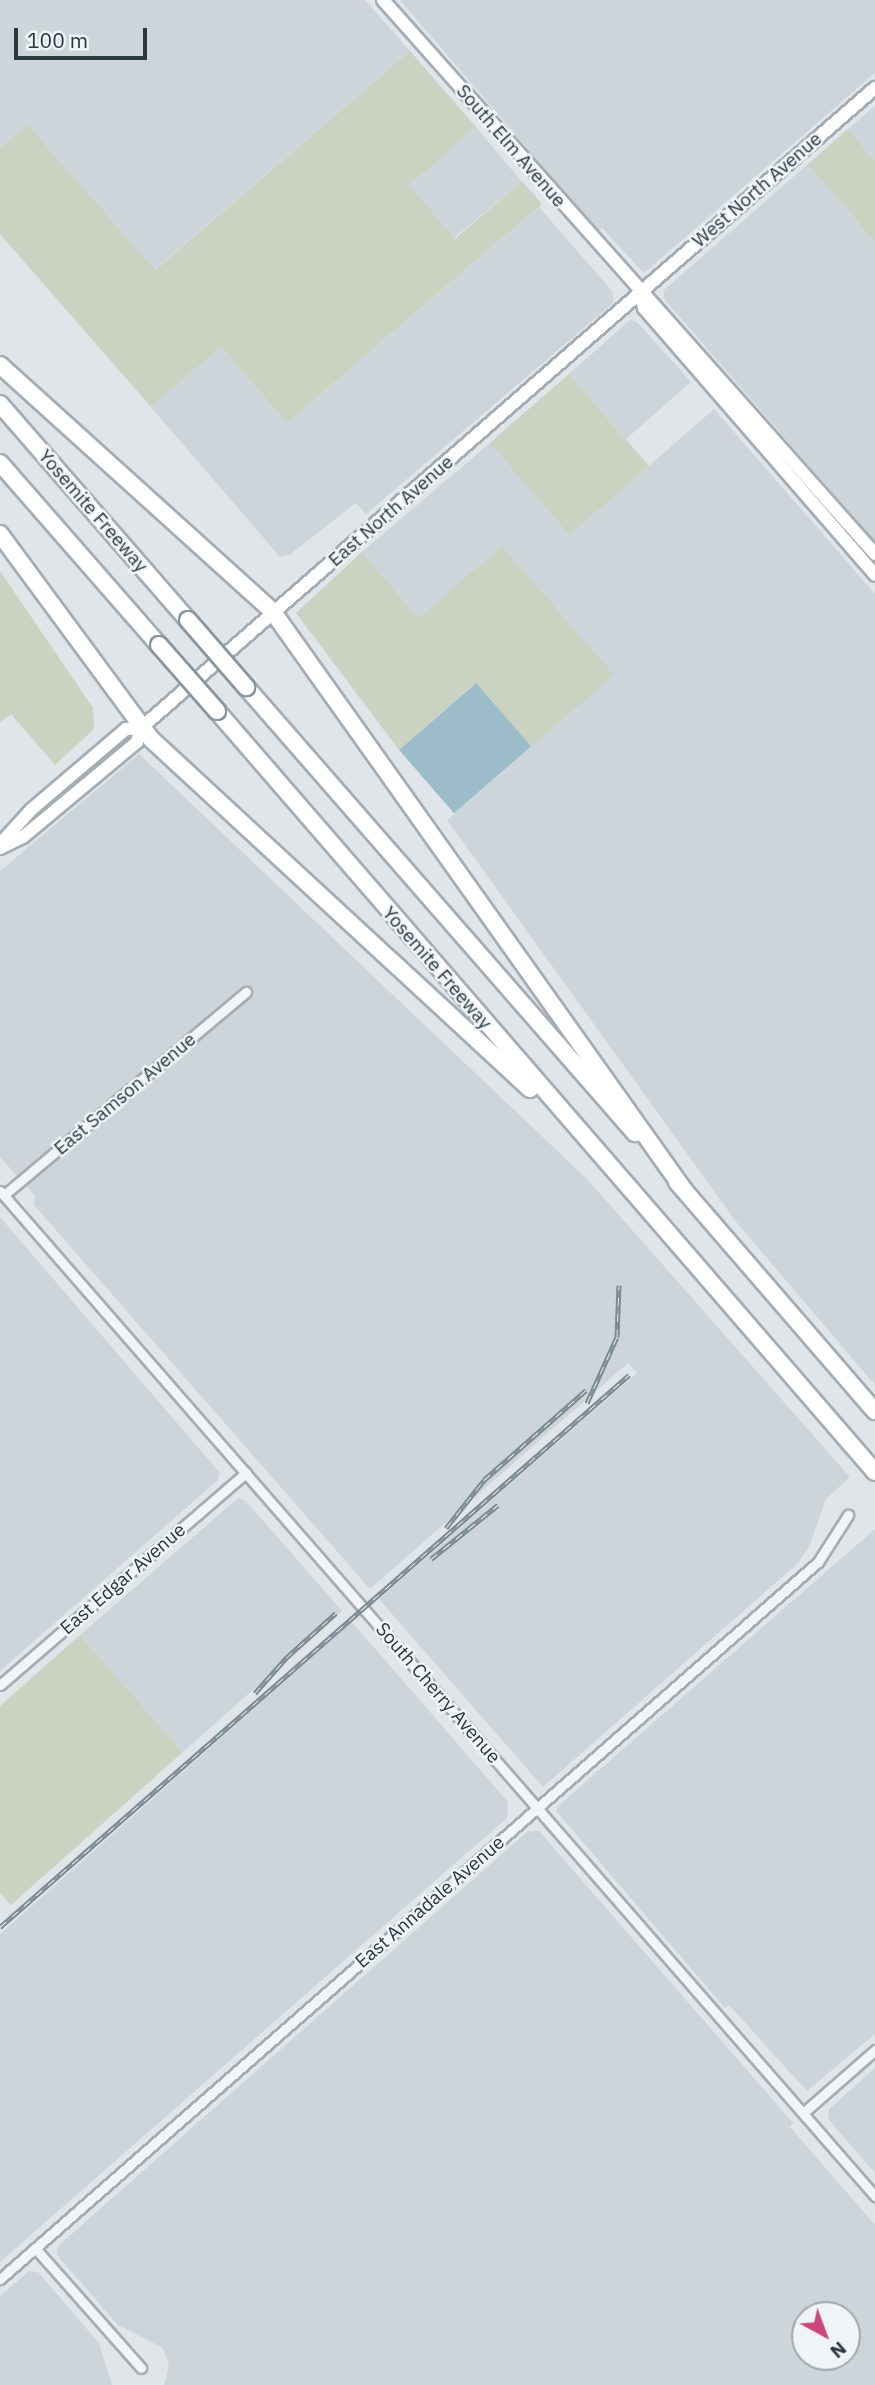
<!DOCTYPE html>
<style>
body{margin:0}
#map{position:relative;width:875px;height:2385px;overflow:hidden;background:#e0e5e9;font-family:"IBM Plex Sans",sans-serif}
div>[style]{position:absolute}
.built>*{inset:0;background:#ced5da;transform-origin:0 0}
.green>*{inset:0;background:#cad2c1;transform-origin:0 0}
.water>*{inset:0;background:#9bbcc8;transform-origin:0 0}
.roads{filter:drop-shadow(2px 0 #a5adb3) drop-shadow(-2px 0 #a5adb3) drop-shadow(0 2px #a5adb3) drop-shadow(0 -2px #a5adb3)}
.street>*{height:9px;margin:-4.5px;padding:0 4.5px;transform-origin:4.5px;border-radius:4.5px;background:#f2f5f7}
.secondary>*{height:12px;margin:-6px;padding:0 6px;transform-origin:6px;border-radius:6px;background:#fff}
.highway>*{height:16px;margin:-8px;padding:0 8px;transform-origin:8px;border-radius:8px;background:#fff}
.rail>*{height:5px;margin-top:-2.5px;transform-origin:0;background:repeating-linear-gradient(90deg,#eff4f6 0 8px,#7a8992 0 16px);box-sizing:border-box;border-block:2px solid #7a8992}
.bridges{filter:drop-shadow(2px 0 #87979f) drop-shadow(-2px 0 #87979f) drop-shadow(0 2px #87979f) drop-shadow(0 -2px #87979f)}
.highway-bridge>*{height:16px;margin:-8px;padding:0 8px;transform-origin:8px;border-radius:8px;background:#fff}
span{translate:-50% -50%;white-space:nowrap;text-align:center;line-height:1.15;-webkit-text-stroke:5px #eff4f6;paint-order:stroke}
.street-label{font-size:19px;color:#293740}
.north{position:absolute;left:791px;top:2301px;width:70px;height:70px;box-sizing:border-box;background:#eff4f6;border:2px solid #a0a8ad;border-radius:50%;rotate:139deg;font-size:19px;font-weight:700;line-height:28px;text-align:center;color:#293740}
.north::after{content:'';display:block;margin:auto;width:24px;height:32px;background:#cb477d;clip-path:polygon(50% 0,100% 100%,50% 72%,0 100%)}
.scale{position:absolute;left:14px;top:28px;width:133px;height:32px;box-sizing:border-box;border:4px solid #293740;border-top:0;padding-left:9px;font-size:21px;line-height:24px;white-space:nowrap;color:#293740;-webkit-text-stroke:5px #eff4f6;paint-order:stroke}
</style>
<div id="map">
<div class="built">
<i style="clip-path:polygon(0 0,365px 0,410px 51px,154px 270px,27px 124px,0 148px)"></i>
<i style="clip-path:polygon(400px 0,875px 0,875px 73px,644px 273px,602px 228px,598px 231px)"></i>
<i style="clip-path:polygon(875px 106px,875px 161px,848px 129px)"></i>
<i style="left:476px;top:127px;width:71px;height:89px;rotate:50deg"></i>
<i style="clip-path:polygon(808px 164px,875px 242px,875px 542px,664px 299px,664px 290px)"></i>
<i style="clip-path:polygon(539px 207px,613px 292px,613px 303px,366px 514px,356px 503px,289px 555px,280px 557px,151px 407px,221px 347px,287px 423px)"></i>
<i style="clip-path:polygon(630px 320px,637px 322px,691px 382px,626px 439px,569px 374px)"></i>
<i style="clip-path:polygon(714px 409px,875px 594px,875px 1385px,737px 1223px,447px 820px,613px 675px,419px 618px,362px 552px,490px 443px,571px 534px)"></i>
<i style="clip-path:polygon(139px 754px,588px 1180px,850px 1477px,826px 1499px,809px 1547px,797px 1564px,543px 1787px,379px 1599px,637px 1373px,628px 1363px,370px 1589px,34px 1205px,35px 1196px,0 1157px,0 871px)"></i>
<i style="clip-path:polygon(0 1217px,220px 1473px,218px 1480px,0 1671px)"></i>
<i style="clip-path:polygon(238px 1498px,246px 1501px,342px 1611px,183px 1752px,80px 1635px)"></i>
<i style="clip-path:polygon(875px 1529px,875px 2034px,807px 2091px,729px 2005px,725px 2008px,557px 1812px,557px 1807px)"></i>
<i style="clip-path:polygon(352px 1622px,508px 1802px,507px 1818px,0 2262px,0 1934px)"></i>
<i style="clip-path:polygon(evenodd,528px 1831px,539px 1831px,793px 2123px,790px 2127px,875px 2225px,875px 2385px,164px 2385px,169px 2365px,163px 2348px,118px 2325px,57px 2255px,58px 2246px,528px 1831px,805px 2315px,847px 2315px,847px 2357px,805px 2357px,805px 2315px)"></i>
<i style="clip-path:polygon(875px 2068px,875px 2173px,828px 2119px,829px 2109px)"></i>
<i style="clip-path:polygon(29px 2271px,38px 2272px,99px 2343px,112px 2385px,0 2385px,0 2296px)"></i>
</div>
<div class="green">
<i style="clip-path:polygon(410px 51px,476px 127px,409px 185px,455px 239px,522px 181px,542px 204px,287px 423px,221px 347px,151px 407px,0 234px,0 148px,27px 124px,155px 270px)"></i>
<i style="clip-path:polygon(848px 129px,875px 161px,875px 242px,808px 164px)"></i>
<i style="left:569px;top:374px;width:122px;height:105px;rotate:49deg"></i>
<i style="clip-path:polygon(502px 546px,614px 675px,531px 747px,475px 683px,399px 750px,296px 613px,362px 552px,419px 618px)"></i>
<i style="clip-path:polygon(0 571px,93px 708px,94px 729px,55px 765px,11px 714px,0 722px)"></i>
<i style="clip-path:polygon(80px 1635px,183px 1752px,11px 1905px,0 1893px,0 1706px)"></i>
</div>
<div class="water">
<i style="left:476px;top:683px;width:84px;height:102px;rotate:49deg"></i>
</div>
<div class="roads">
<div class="street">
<i style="left:0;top:1191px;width:1333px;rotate:48.96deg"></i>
<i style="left:4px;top:1195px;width:316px;rotate:-40deg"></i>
<i style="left:0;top:1685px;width:325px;rotate:-40.8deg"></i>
<i style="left:803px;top:2113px;width:96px;rotate:-41.2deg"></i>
<i style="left:35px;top:2248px;width:160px;rotate:48.5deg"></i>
<i style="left:0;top:2279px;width:1088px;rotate:-41.24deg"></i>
<i style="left:818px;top:1562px;width:56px;rotate:-57.4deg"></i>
</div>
<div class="secondary">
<i style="left:383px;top:0;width:741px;rotate:48.39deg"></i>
<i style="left:640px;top:293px;width:16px;rotate:75deg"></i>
<i style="left:644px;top:308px;width:353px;rotate:49.1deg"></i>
<i style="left:0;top:844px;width:47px;rotate:-47.6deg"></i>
<i style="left:32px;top:809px;width:123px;rotate:-40.4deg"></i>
<i style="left:126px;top:729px;width:15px;rotate:-4deg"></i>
<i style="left:0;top:848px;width:25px;rotate:-26deg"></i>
<i style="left:23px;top:837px;width:148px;rotate:-39.8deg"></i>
<i style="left:137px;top:742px;width:15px;rotate:-74deg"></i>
<i style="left:141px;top:728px;width:974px;rotate:-41.09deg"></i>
</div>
<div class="highway">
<i style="left:0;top:365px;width:368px;rotate:42.1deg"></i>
<i style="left:273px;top:612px;width:709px;rotate:54.58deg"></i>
<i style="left:0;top:404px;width:286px;rotate:49deg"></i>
<i style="left:0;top:463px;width:242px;rotate:48.9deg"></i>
<i style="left:0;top:534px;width:255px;rotate:53.6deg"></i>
<i style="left:151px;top:739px;width:516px;rotate:42.72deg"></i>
<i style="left:246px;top:687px;width:592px;rotate:48.91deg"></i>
<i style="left:217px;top:711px;width:1006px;rotate:49.15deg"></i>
<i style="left:677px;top:1182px;width:303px;rotate:49.2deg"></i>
</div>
</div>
<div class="rail">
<i style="left:587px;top:1403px;width:72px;rotate:-65.6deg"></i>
<i style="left:617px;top:1337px;width:52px;rotate:-87.8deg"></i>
<i style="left:446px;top:1528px;width:61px;rotate:-51.6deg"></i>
<i style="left:484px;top:1480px;width:136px;rotate:-41.4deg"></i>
<i style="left:431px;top:1559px;width:86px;rotate:-38.9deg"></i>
<i style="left:255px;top:1693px;width:47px;rotate:-48.5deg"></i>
<i style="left:286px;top:1658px;width:67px;rotate:-42deg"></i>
<i style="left:0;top:1927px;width:837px;rotate:-41.27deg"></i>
</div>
<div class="bridges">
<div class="highway-bridge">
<i style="left:188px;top:620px;width:89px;rotate:49.1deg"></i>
<i style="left:159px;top:645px;width:88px;rotate:48.7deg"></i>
</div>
</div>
<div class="street-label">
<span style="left:511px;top:146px;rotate:49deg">South Elm Avenue</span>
<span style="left:757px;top:190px;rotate:-41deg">West North Avenue</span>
<span style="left:93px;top:511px;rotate:49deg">Yosemite Freeway</span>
<span style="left:391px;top:511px;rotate:-41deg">East North Avenue</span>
<span style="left:437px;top:968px;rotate:49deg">Yosemite Freeway</span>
<span style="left:125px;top:1094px;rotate:-40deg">East Samson Avenue</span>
<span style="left:123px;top:1579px;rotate:-41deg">East Edgar Avenue</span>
<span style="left:438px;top:1693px;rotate:49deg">South Cherry Avenue</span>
<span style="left:430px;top:1902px;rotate:-41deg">East Annadale Avenue</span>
</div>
<div class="north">N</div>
<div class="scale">100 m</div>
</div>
